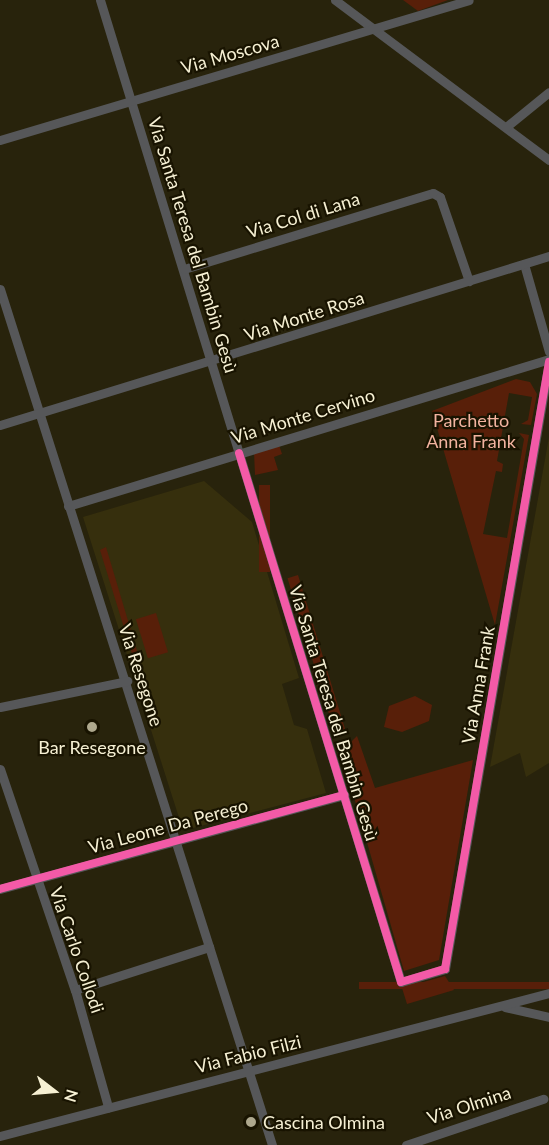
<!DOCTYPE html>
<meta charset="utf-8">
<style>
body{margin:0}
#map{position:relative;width:549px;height:1145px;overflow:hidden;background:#28230c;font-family:Lato,sans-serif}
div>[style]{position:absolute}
.built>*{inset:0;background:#362f0d}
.green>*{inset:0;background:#581f09;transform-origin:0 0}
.street>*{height:9px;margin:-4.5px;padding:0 4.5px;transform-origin:4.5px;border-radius:4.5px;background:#565759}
.cycleway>*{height:8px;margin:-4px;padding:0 4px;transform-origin:4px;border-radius:4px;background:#f35aa7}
.dots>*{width:16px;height:16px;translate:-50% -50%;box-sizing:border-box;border:3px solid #181300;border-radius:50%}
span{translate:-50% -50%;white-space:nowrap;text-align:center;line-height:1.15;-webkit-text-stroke:4.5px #181300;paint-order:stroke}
.street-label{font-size:18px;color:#f6f0d3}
.park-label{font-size:18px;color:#f2b39f}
.poi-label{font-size:18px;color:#f6f0d3}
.left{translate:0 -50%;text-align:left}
.north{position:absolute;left:24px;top:1061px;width:60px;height:60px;-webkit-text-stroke:4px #181300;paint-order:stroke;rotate:106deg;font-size:16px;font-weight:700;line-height:24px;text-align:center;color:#f6f0d3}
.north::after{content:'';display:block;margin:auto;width:21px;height:27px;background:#f6f0d3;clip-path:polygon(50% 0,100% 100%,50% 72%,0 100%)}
</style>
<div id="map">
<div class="built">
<i style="clip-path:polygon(549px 437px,549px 763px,526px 777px,520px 753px,490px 767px)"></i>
<i style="clip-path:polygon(204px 481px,252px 522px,299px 678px,282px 684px,294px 725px,307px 729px,326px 793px,189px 829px,182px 827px,83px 517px)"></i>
</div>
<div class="green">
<i style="clip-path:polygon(403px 0,448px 0,418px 11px)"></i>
<i style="clip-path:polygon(516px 379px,530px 382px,537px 394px,531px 425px,521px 424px,528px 420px,532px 397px,509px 393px,497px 461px,503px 464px,502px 472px,496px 471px,483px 534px,507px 538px,524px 439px,519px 433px,529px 435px,495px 625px,432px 411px)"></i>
<i style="clip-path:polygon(279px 445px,282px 454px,274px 457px,278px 470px,255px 475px,254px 452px)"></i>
<i style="left:259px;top:485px;width:11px;height:87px"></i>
<i style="clip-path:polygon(106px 547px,143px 671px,138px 673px,100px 550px)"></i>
<i style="left:298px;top:575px;width:166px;height:11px;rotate:73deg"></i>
<i style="left:156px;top:613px;width:41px;height:21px;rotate:73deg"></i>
<i style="clip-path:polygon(415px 696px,432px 705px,429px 721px,402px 732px,384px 727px,389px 706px)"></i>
<i style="clip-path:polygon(357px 736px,375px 788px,473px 760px,439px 960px,404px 971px,341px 752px)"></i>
<i style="clip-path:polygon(445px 976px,454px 990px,407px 1004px,402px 988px)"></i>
<i style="left:549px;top:982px;width:7px;height:190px;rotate:90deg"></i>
</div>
<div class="street">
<i style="left:100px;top:0;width:1027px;rotate:72.96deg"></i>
<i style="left:401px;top:982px;width:46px;rotate:-16.5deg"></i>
<i style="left:445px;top:969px;width:616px;rotate:-80.28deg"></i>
<i style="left:335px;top:0;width:267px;rotate:36.8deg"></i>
<i style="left:506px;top:127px;width:55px;rotate:-39.1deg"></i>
<i style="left:0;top:140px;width:489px;rotate:-16.6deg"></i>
<i style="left:524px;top:264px;width:91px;rotate:74.1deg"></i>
<i style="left:184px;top:269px;width:260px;rotate:-17deg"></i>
<i style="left:433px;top:193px;width:8px;rotate:30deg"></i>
<i style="left:440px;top:197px;width:89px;rotate:71deg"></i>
<i style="left:0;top:289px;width:898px;rotate:72.37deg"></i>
<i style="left:0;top:425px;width:574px;rotate:-17.11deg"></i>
<i style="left:68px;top:506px;width:503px;rotate:-16.99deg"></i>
<i style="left:0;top:707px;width:130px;rotate:-11.6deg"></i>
<i style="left:0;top:769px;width:233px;rotate:71.3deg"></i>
<i style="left:75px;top:990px;width:122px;rotate:74.2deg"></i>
<i style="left:0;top:889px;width:357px;rotate:-15.3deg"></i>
<i style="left:75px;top:990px;width:141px;rotate:-17.8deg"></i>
<i style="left:505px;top:1007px;width:45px;rotate:12.8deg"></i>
<i style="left:0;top:1136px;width:567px;rotate:-14.6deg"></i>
<i style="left:406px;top:1145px;width:145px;rotate:-18.6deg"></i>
</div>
<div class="cycleway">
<i style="left:239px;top:453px;width:553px;rotate:72.97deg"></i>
<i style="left:401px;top:982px;width:46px;rotate:-16.5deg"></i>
<i style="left:445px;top:969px;width:616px;rotate:-80.28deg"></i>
<i style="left:0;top:889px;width:357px;rotate:-15.3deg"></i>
</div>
<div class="dots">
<i style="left:92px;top:727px;background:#aea88d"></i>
<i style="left:251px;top:1122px;background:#aea88d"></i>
</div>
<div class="street-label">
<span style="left:230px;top:54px;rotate:-16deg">Via Moscova</span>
<span style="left:303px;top:215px;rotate:-17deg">Via Col di Lana</span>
<span style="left:193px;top:245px;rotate:73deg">Via Santa Teresa del Bambin Gesù</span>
<span style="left:304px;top:316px;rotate:-18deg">Via Monte Rosa</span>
<span style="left:303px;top:416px;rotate:-17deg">Via Monte Cervino</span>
<span style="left:141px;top:675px;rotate:72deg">Via Resegone</span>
<span style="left:478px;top:685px;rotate:-80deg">Via Anna Frank</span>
<span style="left:334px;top:713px;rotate:73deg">Via Santa Teresa del Bambin Gesù</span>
<span style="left:168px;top:826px;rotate:-15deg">Via Leone Da Perego</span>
<span style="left:77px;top:950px;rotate:71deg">Via Carlo Collodi</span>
<span style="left:248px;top:1054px;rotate:-14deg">Via Fabio Filzi</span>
<span style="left:469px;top:1105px;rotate:-18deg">Via Olmina</span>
</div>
<div class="park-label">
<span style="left:471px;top:431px">Parchetto<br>Anna Frank</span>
</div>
<div class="poi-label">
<span style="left:92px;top:747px">Bar Resegone</span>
<span class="left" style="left:263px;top:1122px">Cascina Olmina</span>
</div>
<div class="north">N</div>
</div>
